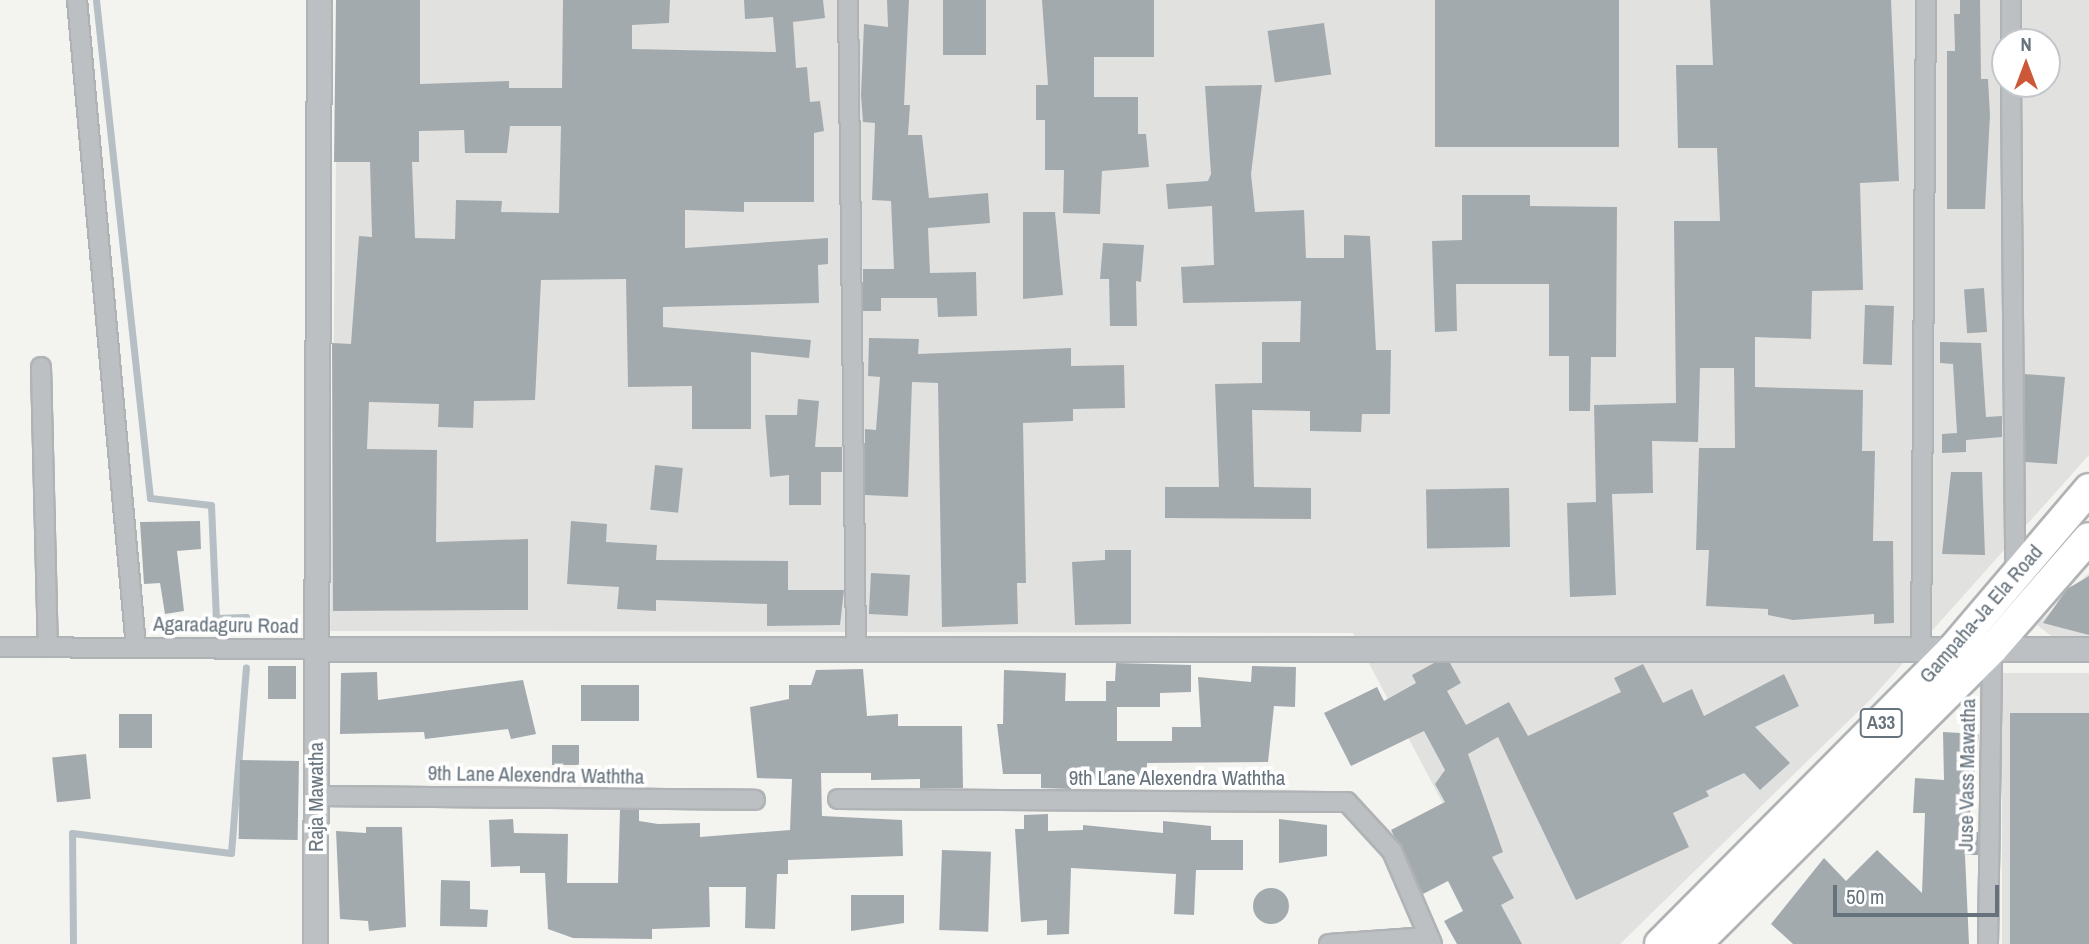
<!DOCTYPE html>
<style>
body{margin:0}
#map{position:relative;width:2089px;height:944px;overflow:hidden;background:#f3f3f0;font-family:"Archivo Narrow",sans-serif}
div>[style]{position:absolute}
.built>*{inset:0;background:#e1e2e0;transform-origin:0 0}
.stream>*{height:7px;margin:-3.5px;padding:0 3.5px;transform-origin:3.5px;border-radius:3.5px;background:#b6bfc3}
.building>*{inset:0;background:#a3aaae;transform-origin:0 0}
.round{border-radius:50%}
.roads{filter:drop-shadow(2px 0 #b0b3b5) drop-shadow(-2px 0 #b0b3b5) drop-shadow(0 2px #b0b3b5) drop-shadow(0 -2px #b0b3b5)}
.minor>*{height:18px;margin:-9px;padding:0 9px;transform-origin:9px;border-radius:9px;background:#bdc0c3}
.tertiary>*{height:23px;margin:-11.5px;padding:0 11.5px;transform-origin:11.5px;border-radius:11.5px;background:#bdc0c3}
.trunk>*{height:30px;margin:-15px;padding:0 15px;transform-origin:15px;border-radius:15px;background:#fff}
span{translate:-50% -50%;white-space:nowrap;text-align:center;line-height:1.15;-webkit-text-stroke:7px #fff;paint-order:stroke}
.shield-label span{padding:2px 5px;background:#fff;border:2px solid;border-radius:5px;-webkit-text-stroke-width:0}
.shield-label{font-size:19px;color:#66737d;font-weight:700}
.street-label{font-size:21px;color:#66737d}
.north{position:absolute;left:1991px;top:28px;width:70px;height:70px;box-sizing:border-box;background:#fff;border:2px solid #c2c7cb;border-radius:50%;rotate:0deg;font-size:19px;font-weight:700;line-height:28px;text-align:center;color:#66737d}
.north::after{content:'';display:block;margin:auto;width:24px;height:32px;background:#cc5837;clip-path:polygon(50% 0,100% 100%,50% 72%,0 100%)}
.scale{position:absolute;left:1833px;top:885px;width:166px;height:32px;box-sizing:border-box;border:4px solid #66737d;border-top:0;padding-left:9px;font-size:21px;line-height:24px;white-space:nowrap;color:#66737d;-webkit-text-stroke:5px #fff;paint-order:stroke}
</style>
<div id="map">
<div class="built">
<i style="clip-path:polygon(evenodd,338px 0,2089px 0,2089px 455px,1872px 698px,1620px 944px,1517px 944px,1353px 633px,330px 631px,338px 0,2005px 42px,2047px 42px,2047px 84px,2005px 84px,2005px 42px)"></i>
<i style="clip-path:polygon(2089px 573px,2089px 645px,2063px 645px,2037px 625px)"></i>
<i style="left:2002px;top:673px;width:87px;height:271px"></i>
</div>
<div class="stream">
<i style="left:96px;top:0;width:501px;rotate:83.81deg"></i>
<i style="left:150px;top:498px;width:61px;rotate:6.5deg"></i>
<i style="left:211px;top:505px;width:113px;rotate:87.5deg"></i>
<i style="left:216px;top:618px;width:30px;rotate:-2deg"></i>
<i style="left:246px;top:617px;width:11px;rotate:90deg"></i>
<i style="left:73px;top:944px;width:111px;rotate:-90.5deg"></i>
<i style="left:72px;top:833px;width:160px;rotate:7.2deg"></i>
<i style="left:231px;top:853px;width:186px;rotate:-85.4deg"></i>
</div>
<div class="building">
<i style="clip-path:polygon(evenodd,336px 0,420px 0,420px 84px,509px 81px,509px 88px,562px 88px,563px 0,670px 0,669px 23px,632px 25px,632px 49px,776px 52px,773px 17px,745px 19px,744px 0,823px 0,825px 18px,793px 22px,796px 68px,807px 67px,810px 102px,820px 101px,824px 131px,814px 133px,814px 202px,744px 202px,744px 212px,685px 210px,685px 248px,828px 238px,828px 264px,818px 265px,819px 303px,663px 307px,663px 327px,811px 340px,809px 358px,751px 352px,751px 429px,692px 429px,692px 386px,628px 387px,626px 279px,541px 280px,535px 400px,474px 401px,473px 428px,438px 427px,439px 404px,369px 402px,367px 449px,437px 450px,436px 542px,528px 539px,528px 610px,333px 611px,332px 343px,351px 344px,359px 236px,372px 237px,370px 162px,334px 162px,336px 0,561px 126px,559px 213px,501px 212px,502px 201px,456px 200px,455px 239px,415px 238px,412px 162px,419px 162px,419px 131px,464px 130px,465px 153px,507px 153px,510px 126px,561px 126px)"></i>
<i style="clip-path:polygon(887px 0,909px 0,904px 105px,910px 105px,908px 135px,922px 135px,929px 198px,988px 193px,990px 223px,928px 228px,930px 273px,976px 272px,977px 316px,938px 317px,937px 298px,881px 298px,881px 311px,863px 311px,863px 269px,894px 269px,891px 201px,872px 200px,875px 123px,863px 122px,861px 95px,864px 24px,888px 27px)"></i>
<i style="left:943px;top:0;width:43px;height:55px"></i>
<i style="clip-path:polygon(1042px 0,1154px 0,1154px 57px,1094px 57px,1094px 97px,1138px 97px,1138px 134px,1146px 134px,1149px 167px,1102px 171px,1100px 214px,1063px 213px,1064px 170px,1045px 170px,1045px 120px,1036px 120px,1036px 85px,1048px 85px)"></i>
<i style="left:1435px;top:0;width:184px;height:147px"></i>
<i style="clip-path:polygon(1710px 0,1891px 0,1899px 181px,1860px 183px,1863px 290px,1812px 291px,1811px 339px,1755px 337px,1755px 387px,1863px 390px,1862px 451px,1875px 451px,1873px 541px,1893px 541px,1894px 623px,1874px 624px,1874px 614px,1793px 620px,1768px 615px,1768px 609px,1706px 606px,1709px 550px,1696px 550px,1699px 448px,1735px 448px,1734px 368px,1700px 368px,1698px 442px,1652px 441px,1653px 493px,1612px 494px,1616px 595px,1570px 597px,1567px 503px,1596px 502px,1594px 405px,1676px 403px,1674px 221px,1720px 221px,1717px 148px,1678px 148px,1676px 65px,1713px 65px)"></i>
<i style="clip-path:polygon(1960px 0,1980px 0,1981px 79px,1988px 79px,1990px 115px,1985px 209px,1947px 209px,1947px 51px,1955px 51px,1954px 14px,1960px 14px)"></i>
<i style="left:1324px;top:23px;width:52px;height:57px;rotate:82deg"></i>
<i style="clip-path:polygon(1262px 85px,1251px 174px,1255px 212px,1304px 210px,1306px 258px,1344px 258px,1344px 235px,1370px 236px,1376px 350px,1391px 350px,1390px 414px,1362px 414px,1361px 432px,1310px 431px,1310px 411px,1252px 410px,1254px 487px,1311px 488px,1311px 519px,1165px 518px,1165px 487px,1219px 487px,1215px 384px,1262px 383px,1262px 342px,1300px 342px,1301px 301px,1183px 303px,1181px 267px,1214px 265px,1212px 206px,1168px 209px,1166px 184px,1208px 181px,1211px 174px,1205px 86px)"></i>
<i style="clip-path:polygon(1462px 195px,1530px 195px,1530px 206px,1617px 207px,1616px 357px,1591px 357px,1590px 411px,1569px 411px,1569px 356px,1549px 356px,1549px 284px,1456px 284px,1457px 331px,1435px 332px,1432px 241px,1462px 240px)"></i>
<i style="clip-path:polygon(1023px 212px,1055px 212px,1063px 295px,1023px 299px)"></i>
<i style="clip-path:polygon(1103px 243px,1144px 245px,1141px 282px,1136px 281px,1137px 326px,1110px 326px,1109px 279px,1100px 279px)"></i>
<i style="left:1984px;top:288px;width:44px;height:20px;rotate:86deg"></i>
<i style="left:1865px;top:305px;width:29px;height:59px;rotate:2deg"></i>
<i style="clip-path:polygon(869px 338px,919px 339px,918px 354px,1071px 348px,1071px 366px,1124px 365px,1125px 408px,1073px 409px,1073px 421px,1023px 423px,1026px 583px,1017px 583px,1018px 624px,942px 627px,938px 383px,912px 382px,908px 497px,865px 495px,865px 429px,876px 430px,880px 377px,868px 376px)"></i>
<i style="clip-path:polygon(1940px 342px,1981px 343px,1986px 417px,2002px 416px,2002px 437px,1966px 440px,1966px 452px,1942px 453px,1942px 434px,1957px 433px,1953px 364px,1940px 363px)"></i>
<i style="clip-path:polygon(2025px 374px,2065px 377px,2057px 464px,2025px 462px)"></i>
<i style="clip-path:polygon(798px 399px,819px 401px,815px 447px,842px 447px,842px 472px,821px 472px,821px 505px,789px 505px,789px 475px,770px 477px,765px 415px,797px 415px)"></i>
<i style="left:655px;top:465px;width:28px;height:45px;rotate:6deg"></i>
<i style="clip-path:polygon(1951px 472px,1982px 472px,1985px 555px,1942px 554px)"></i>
<i style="left:1509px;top:488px;width:59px;height:83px;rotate:89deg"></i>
<i style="clip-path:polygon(200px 521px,201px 549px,177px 551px,184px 611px,165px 614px,160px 583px,144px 584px,140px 522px)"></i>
<i style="clip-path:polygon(571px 521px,607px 524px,606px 542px,657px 545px,656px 560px,788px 561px,788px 590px,844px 590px,840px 625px,767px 626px,767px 604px,656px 600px,656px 611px,617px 609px,619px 587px,567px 584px)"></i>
<i style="clip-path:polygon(1105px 550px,1131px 550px,1131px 624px,1075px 625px,1072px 562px,1105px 560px)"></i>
<i style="left:871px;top:573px;width:39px;height:41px;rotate:3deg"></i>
<i style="clip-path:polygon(2089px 576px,2089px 635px,2043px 623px,2067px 589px)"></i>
<i style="clip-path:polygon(1116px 663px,1191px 665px,1191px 692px,1160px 693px,1160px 707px,1117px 707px,1117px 741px,1172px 741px,1172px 727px,1201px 727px,1198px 677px,1251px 682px,1252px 666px,1296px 667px,1295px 707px,1274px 706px,1268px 762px,1147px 763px,1146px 782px,1071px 779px,1071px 789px,1041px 788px,1041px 774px,1003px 774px,997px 724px,1003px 724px,1004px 670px,1066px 673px,1065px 701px,1106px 701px,1106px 681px,1115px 681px)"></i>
<i style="clip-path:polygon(1434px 663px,1450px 663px,1461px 683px,1447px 691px,1466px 725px,1509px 702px,1528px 736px,1621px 692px,1614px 678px,1643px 664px,1663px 703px,1692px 689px,1704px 716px,1784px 674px,1799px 706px,1755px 727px,1790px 763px,1760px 790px,1744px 773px,1706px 791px,1709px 796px,1673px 813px,1689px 847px,1576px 900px,1498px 737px,1468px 754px,1503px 852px,1492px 857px,1514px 898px,1501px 905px,1522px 944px,1457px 944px,1444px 921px,1463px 911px,1448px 881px,1423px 894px,1391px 830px,1445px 802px,1435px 784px,1445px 770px,1424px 731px,1351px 766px,1324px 713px,1377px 687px,1384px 701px,1416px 683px,1412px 675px)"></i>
<i style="left:268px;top:666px;width:28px;height:33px"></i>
<i style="clip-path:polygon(863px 669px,867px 716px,898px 714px,898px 726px,962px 726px,963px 788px,920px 788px,920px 779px,871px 780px,871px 773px,821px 773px,822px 816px,902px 820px,903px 856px,788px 860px,788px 874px,777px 874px,775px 929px,745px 928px,746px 887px,709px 887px,710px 927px,652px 929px,652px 939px,573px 938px,548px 929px,545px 873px,520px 873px,520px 866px,491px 867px,489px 820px,513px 819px,514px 833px,568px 834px,567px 883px,618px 883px,620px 810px,639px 810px,639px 821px,658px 824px,700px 823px,700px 837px,790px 830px,792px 779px,757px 778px,750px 707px,789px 699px,789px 685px,811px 685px,816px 670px)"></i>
<i style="clip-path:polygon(377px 672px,378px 700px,523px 680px,536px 734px,511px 739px,508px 729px,425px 739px,424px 732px,340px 734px,341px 673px)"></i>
<i style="left:639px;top:685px;width:36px;height:58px;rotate:90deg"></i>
<i style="left:2010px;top:713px;width:79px;height:231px"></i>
<i style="left:119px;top:714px;width:33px;height:34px"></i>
<i style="clip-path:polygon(1943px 732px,1979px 734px,1968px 831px,1978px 832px,1978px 855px,1965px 855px,1969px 944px,1793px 944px,1771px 924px,1824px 858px,1846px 881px,1877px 850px,1922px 893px,1925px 813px,1913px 813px,1915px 778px,1944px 780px)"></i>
<i style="left:552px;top:745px;width:27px;height:20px"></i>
<i style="left:86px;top:754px;width:45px;height:34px;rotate:84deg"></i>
<i style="left:240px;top:760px;width:59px;height:79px;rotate:1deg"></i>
<i style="clip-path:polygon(1048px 814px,1048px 831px,1083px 830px,1083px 825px,1163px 833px,1163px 821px,1211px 826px,1211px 840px,1243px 840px,1243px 870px,1196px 870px,1194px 915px,1174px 914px,1176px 874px,1071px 868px,1069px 934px,1047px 935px,1047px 920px,1021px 922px,1015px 829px,1024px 829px,1024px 815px)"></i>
<i style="clip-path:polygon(1279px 819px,1327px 825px,1327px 856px,1279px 863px)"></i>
<i style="clip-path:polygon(366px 827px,402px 827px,406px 927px,369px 931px,368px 921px,340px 919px,336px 831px,366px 833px)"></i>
<i style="left:942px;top:850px;width:49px;height:80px;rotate:2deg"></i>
<i style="clip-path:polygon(441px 880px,470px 881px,470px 909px,488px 910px,487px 927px,440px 926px)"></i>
<i class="round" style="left:1253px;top:888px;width:36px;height:36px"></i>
<i style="clip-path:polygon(851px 895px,904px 895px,904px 923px,851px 931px)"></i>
</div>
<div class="roads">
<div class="minor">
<i style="left:77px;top:0;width:650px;rotate:84.79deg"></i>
<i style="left:848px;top:0;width:648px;rotate:89.29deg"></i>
<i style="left:2011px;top:0;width:42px;rotate:90deg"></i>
<i style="left:2011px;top:84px;width:493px;rotate:89.5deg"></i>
<i style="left:41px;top:367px;width:280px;rotate:88.6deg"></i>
<i style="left:0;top:647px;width:315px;rotate:0.4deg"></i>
<i style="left:1921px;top:650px;width:650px;rotate:-89.56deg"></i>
<i style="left:316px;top:796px;width:439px;rotate:0.5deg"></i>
<i style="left:838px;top:799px;width:509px;rotate:0.34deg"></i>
<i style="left:1347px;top:802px;width:67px;rotate:47.4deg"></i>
<i style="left:1392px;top:851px;width:101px;rotate:66.7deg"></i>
<i style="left:1329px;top:944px;width:100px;rotate:-4deg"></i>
<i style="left:1988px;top:944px;width:295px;rotate:-89.2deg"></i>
</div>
<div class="tertiary">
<i style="left:315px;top:649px;width:1774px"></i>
<i style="left:315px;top:944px;width:944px;rotate:-89.76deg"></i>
</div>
<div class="trunk">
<i style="left:1660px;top:944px;width:416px;rotate:-45.2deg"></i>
<i style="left:1953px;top:649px;width:210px;rotate:-49.6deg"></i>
<i style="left:1696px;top:944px;width:418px;rotate:-44.9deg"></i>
<i style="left:1992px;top:649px;width:147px;rotate:-48.9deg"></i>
</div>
</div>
<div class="shield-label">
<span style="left:1881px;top:723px">A33</span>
</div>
<div class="street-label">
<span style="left:1981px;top:614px;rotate:-49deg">Gampaha-Ja Ela Road</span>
<span style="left:226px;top:625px;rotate:1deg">Agaradaguru Road</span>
<span style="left:536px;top:775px;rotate:1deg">9th Lane Alexendra Waththa</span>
<span style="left:1967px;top:775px;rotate:-89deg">Juse Vass Mawatha</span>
<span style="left:1177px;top:778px">9th Lane Alexendra Waththa</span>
<span style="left:316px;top:797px;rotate:-90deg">Raja Mawatha</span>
</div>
<div class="north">N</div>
<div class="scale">50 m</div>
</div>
